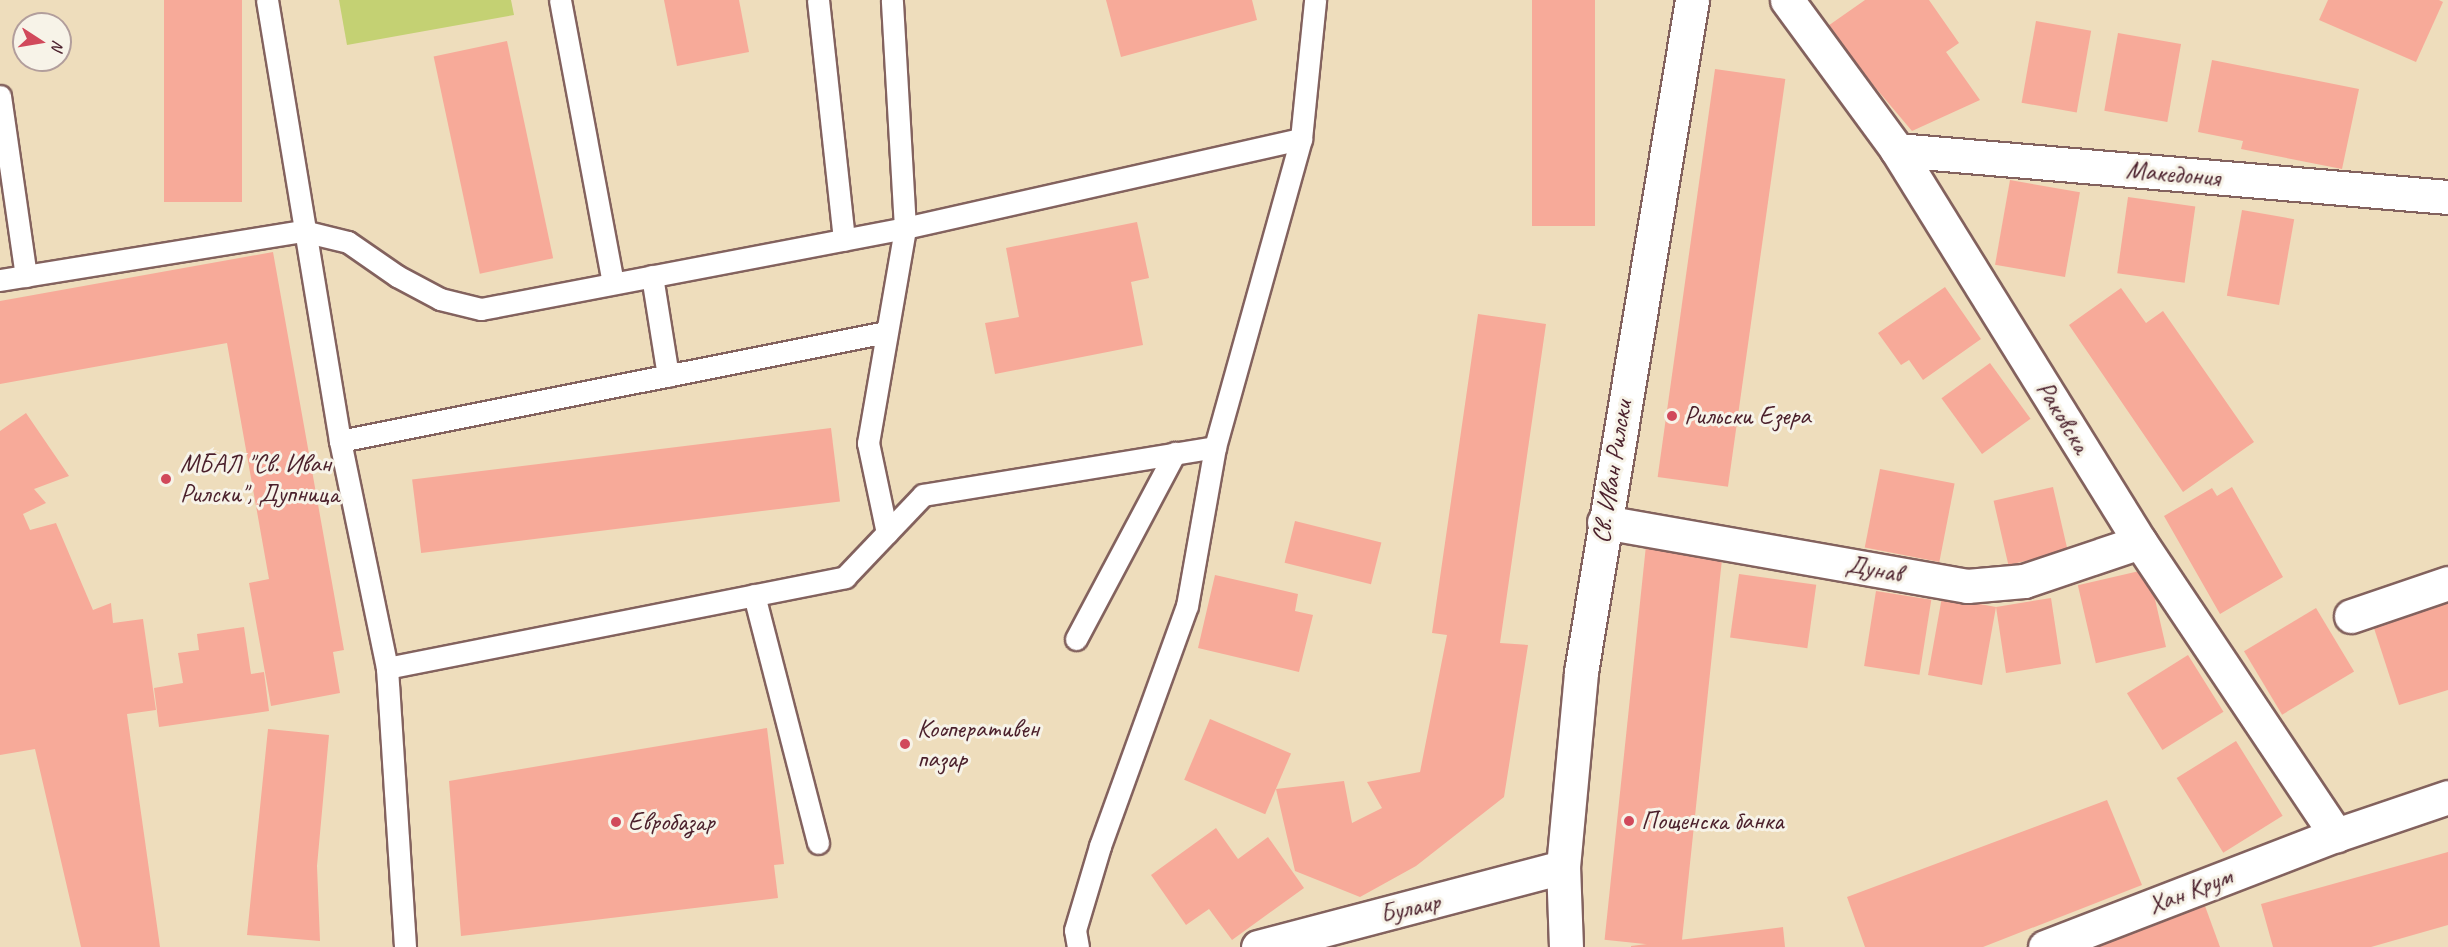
<!DOCTYPE html>
<meta charset="utf-8">
<style>
body{margin:0}
#map{position:relative;width:2448px;height:947px;overflow:hidden;background:#eeddbc;font-family:Caveat,sans-serif}
div>[style]{position:absolute}
.green>*{inset:0;background:#c4d173}
.building>*{inset:0;background:#f7aa99;transform-origin:0 0}
.roads{filter:drop-shadow(2px 0 #83625e) drop-shadow(-2px 0 #83625e) drop-shadow(0 2px #83625e) drop-shadow(0 -2px #83625e)}
.lane>*{height:21px;margin:-10.5px;padding:0 10.5px;transform-origin:10.5px;border-radius:10.5px;background:#fff}
.street>*{height:33px;margin:-16.5px;padding:0 16.5px;transform-origin:16.5px;border-radius:16.5px;background:#fff}
.secondary>*{height:33px;margin:-16.5px;padding:0 16.5px;transform-origin:16.5px;border-radius:16.5px;background:#fff}
.dots>*{width:16px;height:16px;translate:-50% -50%;box-sizing:border-box;border:3px solid #f7f3e8;border-radius:50%}
span{translate:-50% -50%;white-space:nowrap;text-align:center;line-height:1.15;-webkit-text-stroke:6px #f7f3e8;paint-order:stroke}
.street-label{font-size:26px;color:#4a1f2b}
.poi-label{font-size:26px;color:#4a1f2b}
.left{translate:0 -50%;text-align:left}
.north{position:absolute;left:12px;top:12px;width:60px;height:60px;box-sizing:border-box;background:#f7f3e8;border:2px solid #b29e9c;border-radius:50%;rotate:102deg;font-size:16px;font-weight:700;line-height:24px;text-align:center;color:#4a1f2b}
.north::after{content:'';display:block;margin:auto;width:21px;height:27px;background:#d1495b;clip-path:polygon(50% 0,100% 100%,50% 72%,0 100%)}
</style>
<div id="map">
<div class="green">
<i style="clip-path:polygon(339px 0,511px 0,514px 15px,347px 45px)"></i>
</div>
<div class="building">
<i style="left:164px;top:0;width:78px;height:202px"></i>
<i style="clip-path:polygon(664px 0,739px 0,749px 52px,677px 66px)"></i>
<i style="clip-path:polygon(1106px 0,1252px 0,1257px 20px,1121px 57px)"></i>
<i style="left:1532px;top:0;width:63px;height:226px"></i>
<i style="clip-path:polygon(1865px 0,1929px 0,1959px 43px,1946px 52px,1980px 100px,1912px 131px,1825px 28px)"></i>
<i style="clip-path:polygon(2328px 0,2439px 0,2443px 2px,2416px 62px,2319px 20px)"></i>
<i style="left:2036px;top:21px;width:56px;height:83px;rotate:10deg"></i>
<i style="left:2118px;top:33px;width:64px;height:79px;rotate:10deg"></i>
<i style="left:507px;top:41px;width:222px;height:75px;rotate:78deg"></i>
<i style="clip-path:polygon(2212px 60px,2359px 89px,2342px 169px,2241px 149px,2243px 141px,2198px 132px)"></i>
<i style="left:1715px;top:69px;width:71px;height:412px;rotate:8deg"></i>
<i style="left:2010px;top:180px;width:71px;height:86px;rotate:10deg"></i>
<i style="left:2128px;top:197px;width:68px;height:77px;rotate:8deg"></i>
<i style="left:2242px;top:210px;width:53px;height:87px;rotate:10deg"></i>
<i style="clip-path:polygon(1137px 222px,1149px 278px,1131px 282px,1143px 345px,995px 374px,985px 323px,1019px 317px,1006px 248px)"></i>
<i style="clip-path:polygon(273px 252px,344px 650px,333px 652px,340px 693px,271px 706px,249px 583px,269px 579px,227px 343px,0 384px,0 301px)"></i>
<i style="clip-path:polygon(1945px 287px,1981px 339px,1923px 380px,1909px 360px,1901px 365px,1878px 333px)"></i>
<i style="clip-path:polygon(2121px 288px,2146px 323px,2163px 311px,2254px 442px,2183px 492px,2069px 325px)"></i>
<i style="clip-path:polygon(1478px 314px,1546px 324px,1500px 643px,1528px 645px,1504px 797px,1416px 866px,1360px 897px,1295px 871px,1276px 789px,1344px 781px,1352px 823px,1382px 808px,1367px 782px,1420px 772px,1447px 635px,1432px 633px)"></i>
<i style="left:1990px;top:363px;width:69px;height:60px;rotate:54deg"></i>
<i style="clip-path:polygon(26px 413px,69px 476px,34px 489px,46px 503px,23px 514px,30px 530px,56px 523px,93px 610px,111px 603px,113px 623px,143px 619px,156px 710px,127px 714px,160px 947px,81px 947px,35px 749px,0 755px,0 431px)"></i>
<i style="left:831px;top:428px;width:74px;height:422px;rotate:83deg"></i>
<i style="left:1880px;top:469px;width:76px;height:80px;rotate:11deg"></i>
<i style="left:2053px;top:487px;width:66px;height:61px;rotate:77deg"></i>
<i style="clip-path:polygon(2232px 487px,2283px 577px,2220px 614px,2164px 516px,2212px 488px,2217px 496px)"></i>
<i style="left:1295px;top:521px;width:89px;height:43px;rotate:14deg"></i>
<i style="left:1647px;top:536px;width:77px;height:406px;rotate:6deg"></i>
<i style="left:2148px;top:569px;width:80px;height:72px;rotate:77deg"></i>
<i style="left:1739px;top:574px;width:78px;height:64px;rotate:8deg"></i>
<i style="clip-path:polygon(1215px 575px,1298px 594px,1295px 611px,1313px 615px,1299px 672px,1198px 648px)"></i>
<i style="left:1876px;top:591px;width:56px;height:76px;rotate:9deg"></i>
<i style="clip-path:polygon(1942px 597px,1996px 607px,2051px 598px,2061px 664px,2006px 673px,1996px 607px,1982px 685px,1928px 675px)"></i>
<i style="clip-path:polygon(2448px 597px,2448px 690px,2399px 705px,2372px 622px)"></i>
<i style="left:2316px;top:608px;width:74px;height:84px;rotate:59deg"></i>
<i style="clip-path:polygon(244px 627px,251px 674px,264px 672px,269px 711px,159px 727px,154px 688px,183px 683px,178px 653px,199px 650px,197px 634px)"></i>
<i style="left:2188px;top:655px;width:67px;height:72px;rotate:58deg"></i>
<i style="left:1210px;top:719px;width:88px;height:66px;rotate:23deg"></i>
<i style="clip-path:polygon(767px 728px,784px 864px,774px 865px,778px 898px,461px 936px,449px 781px)"></i>
<i style="clip-path:polygon(268px 729px,329px 735px,317px 866px,320px 941px,247px 935px)"></i>
<i style="left:2236px;top:741px;width:88px;height:70px;rotate:58deg"></i>
<i style="clip-path:polygon(2107px 800px,2142px 885px,1983px 947px,1865px 947px,1847px 897px)"></i>
<i style="clip-path:polygon(1216px 828px,1238px 859px,1268px 837px,1304px 888px,1232px 940px,1209px 909px,1186px 925px,1151px 875px)"></i>
<i style="clip-path:polygon(2448px 852px,2448px 925px,2371px 947px,2273px 947px,2261px 904px)"></i>
<i style="clip-path:polygon(2205px 906px,2220px 947px,2091px 947px)"></i>
<i style="clip-path:polygon(1783px 927px,1785px 947px,1631px 947px,1631px 946px)"></i>
</div>
<div class="roads">
<div class="lane">
<i style="left:267px;top:0;width:447px;rotate:80.6deg"></i>
<i style="left:340px;top:441px;width:232px;rotate:78.3deg"></i>
<i style="left:387px;top:668px;width:280px;rotate:86.3deg"></i>
<i style="left:560px;top:0;width:288px;rotate:79.4deg"></i>
<i style="left:818px;top:0;width:241px;rotate:83.8deg"></i>
<i style="left:0;top:96px;width:182px;rotate:81.8deg"></i>
<i style="left:652px;top:276px;width:101px;rotate:80.9deg"></i>
<i style="left:0;top:280px;width:307px;rotate:-9.2deg"></i>
<i style="left:303px;top:231px;width:46px;rotate:13.7deg"></i>
<i style="left:348px;top:242px;width:60px;rotate:34.8deg"></i>
<i style="left:397px;top:276px;width:49px;rotate:28.1deg"></i>
<i style="left:440px;top:299px;width:42px;rotate:13.7deg"></i>
<i style="left:481px;top:309px;width:432px;rotate:-10.8deg"></i>
<i style="left:905px;top:228px;width:406px;rotate:-12.7deg"></i>
<i style="left:340px;top:441px;width:557px;rotate:-11.29deg"></i>
<i style="left:887px;top:533px;width:92px;rotate:-101.9deg"></i>
<i style="left:868px;top:443px;width:218px;rotate:-80.2deg"></i>
<i style="left:905px;top:228px;width:228px;rotate:-93.3deg"></i>
<i style="left:754px;top:595px;width:256px;rotate:75.5deg"></i>
<i style="left:1076px;top:639px;width:211px;rotate:-62deg"></i>
<i style="left:387px;top:668px;width:467px;rotate:-11.2deg"></i>
<i style="left:845px;top:577px;width:113px;rotate:-46.4deg"></i>
<i style="left:923px;top:495px;width:296px;rotate:-9.3deg"></i>
<i style="left:1078px;top:947px;width:17px;rotate:-100deg"></i>
<i style="left:1075px;top:930px;width:88px;rotate:-73.4deg"></i>
<i style="left:1100px;top:846px;width:255px;rotate:-70.1deg"></i>
<i style="left:1187px;top:606px;width:161px;rotate:-80deg"></i>
<i style="left:1215px;top:447px;width:320px;rotate:-74.4deg"></i>
<i style="left:1301px;top:139px;width:140px;rotate:-84.2deg"></i>
</div>
<div class="street">
<i style="left:1787px;top:0;width:186px;rotate:53.7deg"></i>
<i style="left:1897px;top:150px;width:461px;rotate:58.2deg"></i>
<i style="left:2140px;top:542px;width:353px;rotate:56.2deg"></i>
<i style="left:1897px;top:150px;width:553px;rotate:4.88deg"></i>
<i style="left:1604px;top:522px;width:369px;rotate:10deg"></i>
<i style="left:1967px;top:586px;width:57px;rotate:-5deg"></i>
<i style="left:2024px;top:581px;width:122px;rotate:-18.6deg"></i>
<i style="left:2351px;top:616px;width:102px;rotate:-18.8deg"></i>
<i style="left:1258px;top:947px;width:315px;rotate:-14.7deg"></i>
<i style="left:2045px;top:947px;width:312px;rotate:-21.1deg"></i>
<i style="left:2336px;top:835px;width:118px;rotate:-18.7deg"></i>
</div>
<div class="secondary">
<i style="left:1566px;top:947px;width:80px;rotate:-92.1deg"></i>
<i style="left:1563px;top:867px;width:196px;rotate:-84.7deg"></i>
<i style="left:1581px;top:672px;width:681px;rotate:-80.62deg"></i>
</div>
</div>
<div class="dots">
<i style="left:1672px;top:416px;background:#d1495b"></i>
<i style="left:166px;top:479px;background:#d1495b"></i>
<i style="left:905px;top:744px;background:#d1495b"></i>
<i style="left:1629px;top:821px;background:#d1495b"></i>
<i style="left:616px;top:822px;background:#d1495b"></i>
</div>
<div class="street-label">
<span style="left:2173px;top:174px;rotate:5deg">Македония</span>
<span style="left:2063px;top:417px;rotate:58deg">Раковска</span>
<span style="left:1612px;top:472px;rotate:-81deg">Св. Иван Рилски</span>
<span style="left:1874px;top:569px;rotate:10deg">Дунав</span>
<span style="left:2190px;top:891px;rotate:-21deg">Хан Крум</span>
<span style="left:1410px;top:908px;rotate:-13deg">Булаир</span>
</div>
<div class="poi-label">
<span class="left" style="left:1684px;top:416px">Рильски Езера</span>
<span class="left" style="left:180px;top:479px">МБАЛ "Св. Иван<br>Рилски", Дупница</span>
<span class="left" style="left:917px;top:744px">Кооперативен<br>пазар</span>
<span class="left" style="left:1641px;top:821px">Пощенска банка</span>
<span class="left" style="left:628px;top:822px">Евробазар</span>
</div>
<div class="north">N</div>
</div>
